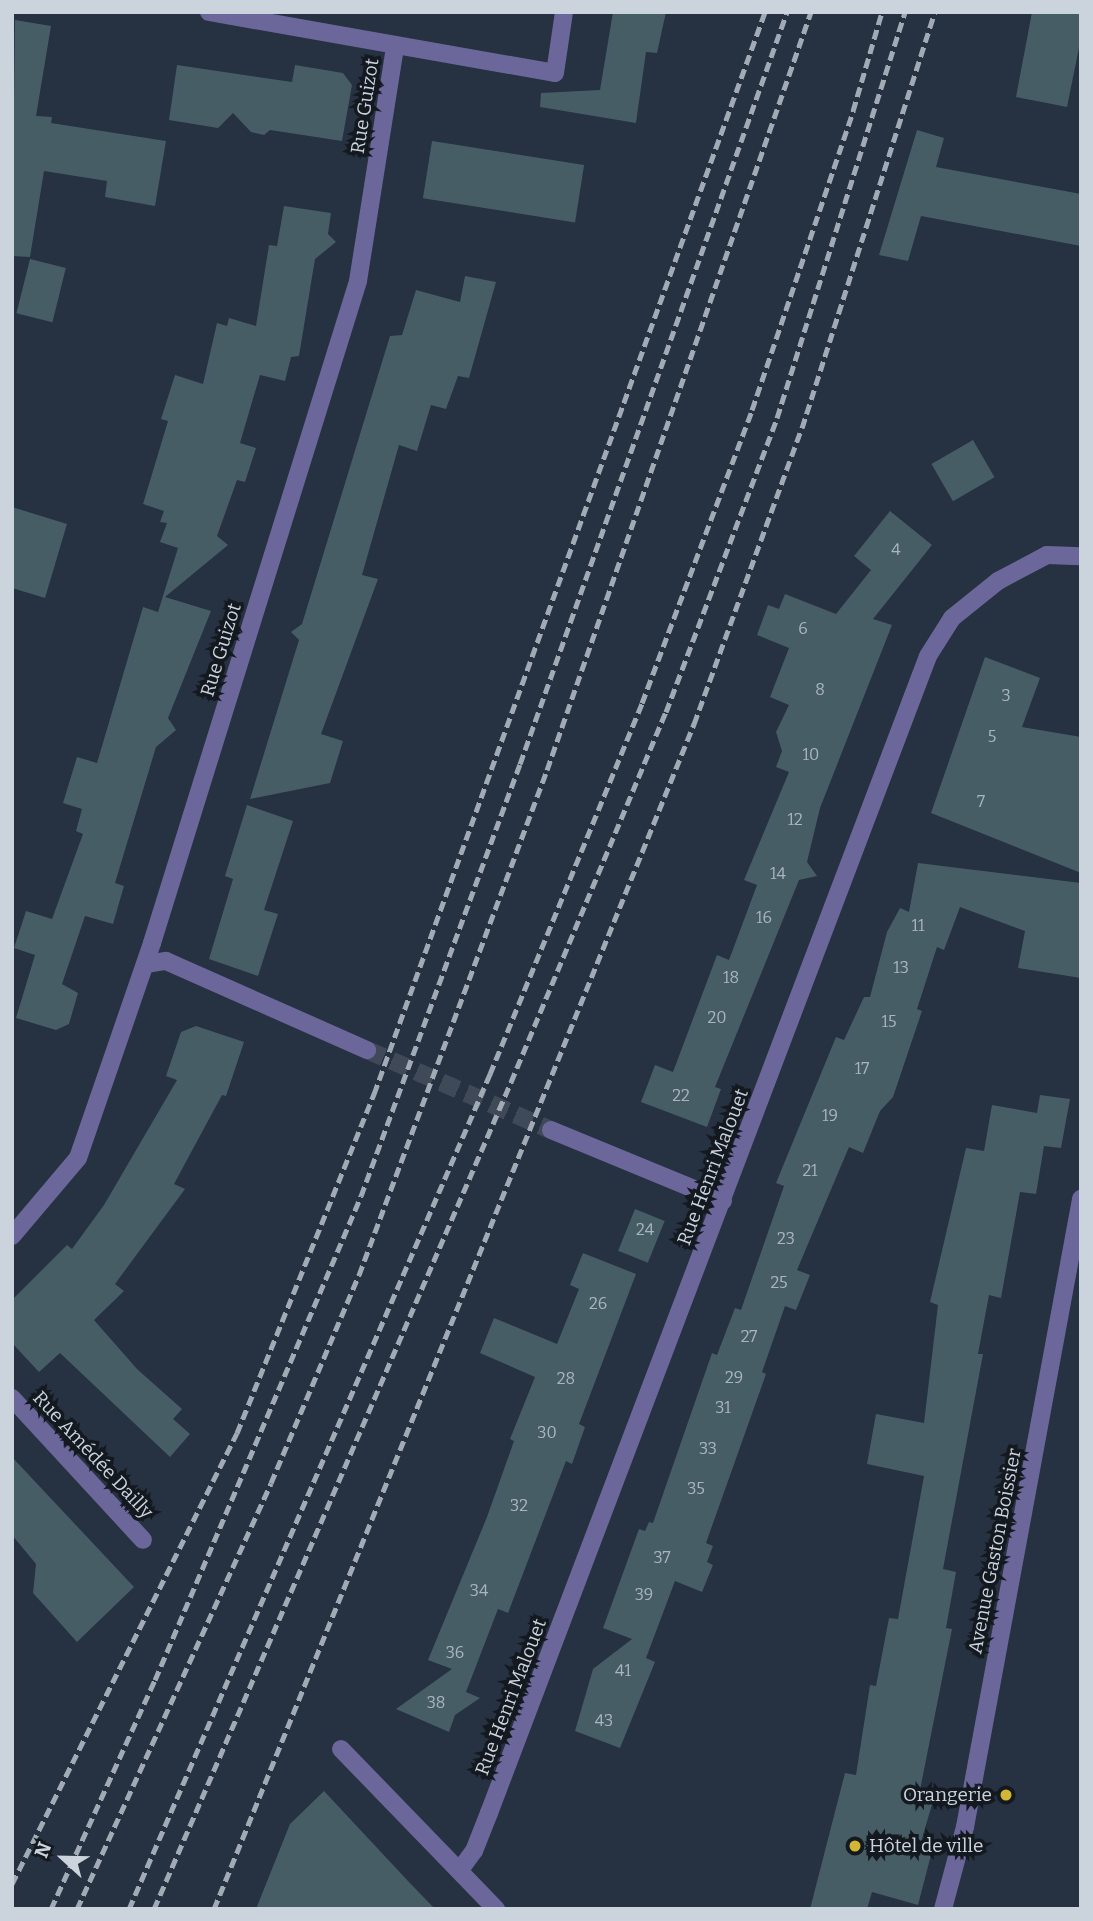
<!DOCTYPE html>
<meta charset="utf-8">
<style>
body{margin:0}
#map{position:relative;width:1093px;height:1921px;overflow:hidden;background:#263141;font-family:Bitter,serif}
div>[style]{position:absolute}
.building>*{inset:0;background:#465d66;transform-origin:0 0}
.minor-tunnel>*{height:18px;margin-top:-9px;transform-origin:0;background:repeating-linear-gradient(90deg,#3f4958 0 18px,transparent 0 27px)}
.minor>*{height:18px;margin:-9px;padding:0 9px;transform-origin:9px;border-radius:9px;background:#6c679a}
.rail>*{height:5px;margin-top:-2.5px;transform-origin:0;background:repeating-linear-gradient(90deg,#a1aab5 0 10px,transparent 0 15px)}
.dots>*{width:19px;height:19px;translate:-50% -50%;box-sizing:border-box;border:4px solid #141920;border-radius:50%}
span{translate:-50% -50%;white-space:nowrap;text-align:center;line-height:1.15;-webkit-text-stroke:7px #141920;paint-order:stroke}
.number-label{font-size:16px;color:#aab6bf}
.number-label span{-webkit-text-stroke-width:0}
.street-label{font-size:19px;color:#cbd3dd}
.poi-label{font-size:19px;color:#cbd3dd}
.right{translate:-100% -50%;text-align:right}
.left{translate:0 -50%;text-align:left}
.frame{position:absolute;inset:0;border:14px solid #cbd3dd;pointer-events:none}
.north{position:absolute;left:28px;top:1823px;width:70px;height:70px;-webkit-text-stroke:5px #141920;paint-order:stroke;rotate:292deg;font-size:19px;font-weight:700;line-height:28px;text-align:center;color:#cbd3dd}
.north::after{content:'';display:block;margin:auto;width:24px;height:32px;background:#cbd3dd;clip-path:polygon(50% 0,100% 100%,50% 72%,0 100%)}
</style>
<div id="map">
<div class="building">
<i style="clip-path:polygon(613px 12px,666px 12px,657px 53px,646px 52px,636px 123px,540px 107px,541px 93px,600px 90px)"></i>
<i style="clip-path:polygon(1032px 12px,1081px 12px,1081px 38px,1067px 107px,1016px 97px)"></i>
<i style="clip-path:polygon(15px 20px,51px 26px,36px 116px,52px 117px,51px 123px,166px 141px,155px 206px,105px 197px,107px 181px,44px 171px,30px 257px,12px 256px)"></i>
<i style="clip-path:polygon(177px 65px,292px 82px,295px 65px,343px 73px,352px 85px,342px 141px,270px 130px,264px 135px,251px 132px,233px 113px,218px 128px,169px 120px)"></i>
<i style="clip-path:polygon(917px 130px,944px 138px,936px 167px,1081px 194px,1081px 246px,921px 216px,908px 261px,879px 255px)"></i>
<i style="left:432px;top:141px;width:154px;height:58px;rotate:9deg"></i>
<i style="clip-path:polygon(284px 206px,331px 213px,328px 234px,336px 242px,315px 259px,299px 356px,291px 357px,285px 381px,260px 375px,240px 443px,256px 448px,245px 482px,237px 480px,217px 536px,228px 545px,165px 597px,211px 611px,168px 718px,176px 730px,156px 747px,115px 883px,124px 886px,113px 924px,85px 916px,62px 984px,78px 993px,69px 1024px,56px 1030px,16px 1018px,35px 955px,14px 948px,26px 911px,52px 919px,83px 834px,76px 831px,82px 809px,63px 803px,77px 757px,97px 763px,143px 607px,158px 612px,178px 548px,160px 542px,167px 523px,160px 522px,164px 511px,143px 504px,168px 421px,161px 419px,175px 375px,203px 384px,217px 323px,227px 326px,229px 318px,256px 326px,269px 245px,277px 246px)"></i>
<i style="left:30px;top:259px;width:37px;height:56px;rotate:14deg"></i>
<i style="clip-path:polygon(465px 276px,496px 282px,469px 378px,458px 376px,446px 409px,431px 405px,417px 451px,399px 445px,362px 575px,378px 579px,321px 734px,343px 741px,330px 783px,250px 799px,299px 640px,291px 632px,302px 624px,390px 336px,402px 335px,416px 290px,460px 302px)"></i>
<i style="left:973px;top:440px;width:43px;height:48px;rotate:60deg"></i>
<i style="clip-path:polygon(12px 507px,67px 524px,45px 598px,12px 588px)"></i>
<i style="clip-path:polygon(890px 511px,932px 545px,873px 619px,892px 625px,820px 808px,807px 862px,817px 876px,799px 880px,715px 1087px,721px 1089px,707px 1127px,641px 1102px,655px 1065px,673px 1072px,717px 955px,729px 960px,757px 885px,744px 880px,789px 772px,776px 767px,782px 751px,776px 732px,789px 705px,770px 697px,789px 648px,757px 635px,768px 605px,779px 609px,785px 594px,836px 614px,871px 570px,854px 556px)"></i>
<i style="clip-path:polygon(985px 657px,1040px 678px,1022px 727px,1081px 737px,1081px 873px,931px 813px)"></i>
<i style="clip-path:polygon(247px 805px,293px 821px,264px 910px,278px 914px,258px 976px,209px 959px,233px 879px,225px 876px)"></i>
<i style="clip-path:polygon(918px 863px,1081px 883px,1081px 978px,1018px 968px,1025px 931px,960px 907px,944px 950px,937px 947px,917px 1009px,922px 1011px,893px 1097px,880px 1111px,863px 1153px,849px 1147px,797px 1270px,810px 1275px,796px 1310px,785px 1306px,762px 1372px,766px 1374px,706px 1543px,713px 1546px,707px 1562px,713px 1565px,702px 1592px,675px 1581px,646px 1658px,655px 1662px,620px 1748px,575px 1731px,593px 1669px,632px 1639px,603px 1628px,639px 1529px,645px 1531px,649px 1522px,653px 1523px,712px 1353px,717px 1355px,735px 1308px,741px 1310px,784px 1186px,776px 1183px,836px 1037px,844px 1040px,864px 997px,870px 997px,887px 932px,900px 908px,909px 912px)"></i>
<i style="clip-path:polygon(196px 1026px,244px 1042px,226px 1096px,222px 1095px,174px 1184px,185px 1189px,115px 1284px,124px 1291px,94px 1320px,137px 1369px,182px 1409px,173px 1419px,190px 1434px,170px 1457px,60px 1353px,39px 1372px,12px 1343px,12px 1300px,67px 1245px,72px 1249px,104px 1205px,177px 1080px,166px 1076px,181px 1032px)"></i>
<i style="clip-path:polygon(1040px 1095px,1070px 1099px,1061px 1148px,1044px 1146px,1036px 1194px,1020px 1192px,1001px 1298px,989px 1295px,978px 1354px,983px 1354px,943px 1569px,956px 1572px,946px 1628px,952px 1629px,920px 1790px,935px 1794px,919px 1849px,931px 1855px,918px 1905px,872px 1892px,867px 1909px,810px 1909px,845px 1773px,856px 1775px,870px 1685px,876px 1686px,889px 1618px,898px 1619px,924px 1476px,867px 1464px,876px 1414px,924px 1423px,938px 1305px,930px 1302px,966px 1148px,984px 1151px,992px 1105px,1037px 1113px)"></i>
<i style="left:635px;top:1209px;width:32px;height:45px;rotate:22deg"></i>
<i style="clip-path:polygon(583px 1253px,636px 1274px,579px 1424px,585px 1427px,572px 1464px,566px 1461px,508px 1613px,498px 1609px,466px 1692px,480px 1698px,455px 1715px,449px 1732px,396px 1709px,452px 1669px,428px 1660px,487px 1517px,514px 1441px,510px 1439px,535px 1377px,480px 1353px,494px 1318px,557px 1344px,579px 1289px,570px 1285px)"></i>
<i style="clip-path:polygon(12px 1457px,134px 1587px,77px 1642px,33px 1593px,36px 1564px,12px 1535px)"></i>
<i style="clip-path:polygon(324px 1791px,408px 1881px,435px 1909px,256px 1909px,290px 1824px)"></i>
</div>
<div class="minor-tunnel">
<i style="left:367px;top:1050px;width:201px;rotate:23.5deg"></i>
</div>
<div class="minor">
<i style="left:209px;top:12px;width:351px;rotate:10deg"></i>
<i style="left:555px;top:73px;width:62px;rotate:-81.6deg"></i>
<i style="left:146px;top:964px;width:20px;rotate:-9deg"></i>
<i style="left:166px;top:961px;width:220px;rotate:23.9deg"></i>
<i style="left:551px;top:1130px;width:186px;rotate:22.4deg"></i>
<i style="left:12px;top:1236px;width:102px;rotate:-49.8deg"></i>
<i style="left:78px;top:1158px;width:227px;rotate:-71deg"></i>
<i style="left:152px;top:943px;width:693px;rotate:-72.71deg"></i>
<i style="left:358px;top:281px;width:237px;rotate:-81deg"></i>
<i style="left:12px;top:1398px;width:193px;rotate:47.3deg"></i>
<i style="left:341px;top:1749px;width:223px;rotate:45.9deg"></i>
<i style="left:460px;top:1870px;width:24px;rotate:-54deg"></i>
<i style="left:474px;top:1851px;width:41px;rotate:-68.5deg"></i>
<i style="left:489px;top:1813px;width:1237px;rotate:-69.22deg"></i>
<i style="left:928px;top:656px;width:45px;rotate:-57.7deg"></i>
<i style="left:952px;top:618px;width:59px;rotate:-38.8deg"></i>
<i style="left:998px;top:581px;width:55px;rotate:-28deg"></i>
<i style="left:1047px;top:555px;width:34px;rotate:2deg"></i>
<i style="left:943px;top:1909px;width:85px;rotate:-75deg"></i>
<i style="left:965px;top:1827px;width:639px;rotate:-79.53deg"></i>
</div>
<div class="rail">
<i style="left:12px;top:1884px;width:504px;rotate:-63.49deg"></i>
<i style="left:237px;top:1433px;width:366px;rotate:-68deg"></i>
<i style="left:374px;top:1094px;width:1150px;rotate:-70.13deg"></i>
<i style="left:51px;top:1909px;width:252px;rotate:-65.6deg"></i>
<i style="left:155px;top:1680px;width:526px;rotate:-66.94deg"></i>
<i style="left:361px;top:1196px;width:460px;rotate:-69.8deg"></i>
<i style="left:520px;top:764px;width:798px;rotate:-70.45deg"></i>
<i style="left:77px;top:1909px;width:468px;rotate:-65.5deg"></i>
<i style="left:271px;top:1483px;width:226px;rotate:-67.1deg"></i>
<i style="left:359px;top:1275px;width:539px;rotate:-69.58deg"></i>
<i style="left:547px;top:770px;width:803px;rotate:-70.8deg"></i>
<i style="left:129px;top:1909px;width:910px;rotate:-66.62deg"></i>
<i style="left:490px;top:1074px;width:401px;rotate:-67.7deg"></i>
<i style="left:642px;top:703px;width:313px;rotate:-69.4deg"></i>
<i style="left:752px;top:410px;width:316px;rotate:-71.3deg"></i>
<i style="left:853px;top:111px;width:103px;rotate:-73.7deg"></i>
<i style="left:154px;top:1909px;width:901px;rotate:-66.65deg"></i>
<i style="left:511px;top:1082px;width:401px;rotate:-67.3deg"></i>
<i style="left:666px;top:712px;width:314px;rotate:-69.3deg"></i>
<i style="left:777px;top:418px;width:426px;rotate:-72.5deg"></i>
<i style="left:214px;top:1909px;width:1279px;rotate:-67.95deg"></i>
<i style="left:694px;top:724px;width:315px;rotate:-70deg"></i>
<i style="left:802px;top:428px;width:437px;rotate:-72.3deg"></i>
</div>
<div class="dots">
<i style="left:1006px;top:1795px;background:#d4b635"></i>
<i style="left:855px;top:1846px;background:#d4b635"></i>
</div>
<div class="number-label">
<span style="left:896px;top:550px">4</span>
<span style="left:803px;top:629px">6</span>
<span style="left:820px;top:690px">8</span>
<span style="left:1006px;top:696px">3</span>
<span style="left:992px;top:737px">5</span>
<span style="left:811px;top:755px">10</span>
<span style="left:981px;top:802px">7</span>
<span style="left:795px;top:820px">12</span>
<span style="left:778px;top:874px">14</span>
<span style="left:764px;top:918px">16</span>
<span style="left:918px;top:926px">11</span>
<span style="left:901px;top:968px">13</span>
<span style="left:731px;top:978px">18</span>
<span style="left:717px;top:1018px">20</span>
<span style="left:889px;top:1022px">15</span>
<span style="left:862px;top:1069px">17</span>
<span style="left:681px;top:1096px">22</span>
<span style="left:830px;top:1116px">19</span>
<span style="left:810px;top:1171px">21</span>
<span style="left:645px;top:1230px">24</span>
<span style="left:786px;top:1239px">23</span>
<span style="left:779px;top:1283px">25</span>
<span style="left:598px;top:1304px">26</span>
<span style="left:749px;top:1337px">27</span>
<span style="left:734px;top:1378px">29</span>
<span style="left:566px;top:1379px">28</span>
<span style="left:723px;top:1408px">31</span>
<span style="left:547px;top:1433px">30</span>
<span style="left:708px;top:1449px">33</span>
<span style="left:696px;top:1489px">35</span>
<span style="left:519px;top:1506px">32</span>
<span style="left:662px;top:1558px">37</span>
<span style="left:479px;top:1591px">34</span>
<span style="left:644px;top:1595px">39</span>
<span style="left:455px;top:1653px">36</span>
<span style="left:623px;top:1671px">41</span>
<span style="left:436px;top:1703px">38</span>
<span style="left:604px;top:1721px">43</span>
</div>
<div class="street-label">
<span style="left:365px;top:106px;rotate:-81deg">Rue Guizot</span>
<span style="left:221px;top:650px;rotate:-73deg">Rue Guizot</span>
<span style="left:713px;top:1167px;rotate:-69deg">Rue Henri Malouet</span>
<span style="left:93px;top:1455px;rotate:47deg">Rue Amédée Dailly</span>
<span style="left:995px;top:1551px;rotate:-79deg">Avenue Gaston Boissier</span>
<span style="left:511px;top:1697px;rotate:-69deg">Rue Henri Malouet</span>
</div>
<div class="poi-label">
<span class="right" style="left:992px;top:1795px">Orangerie</span>
<span class="left" style="left:869px;top:1846px">Hôtel de ville</span>
</div>
<div class="frame"></div>
<div class="north">N</div>
</div>
